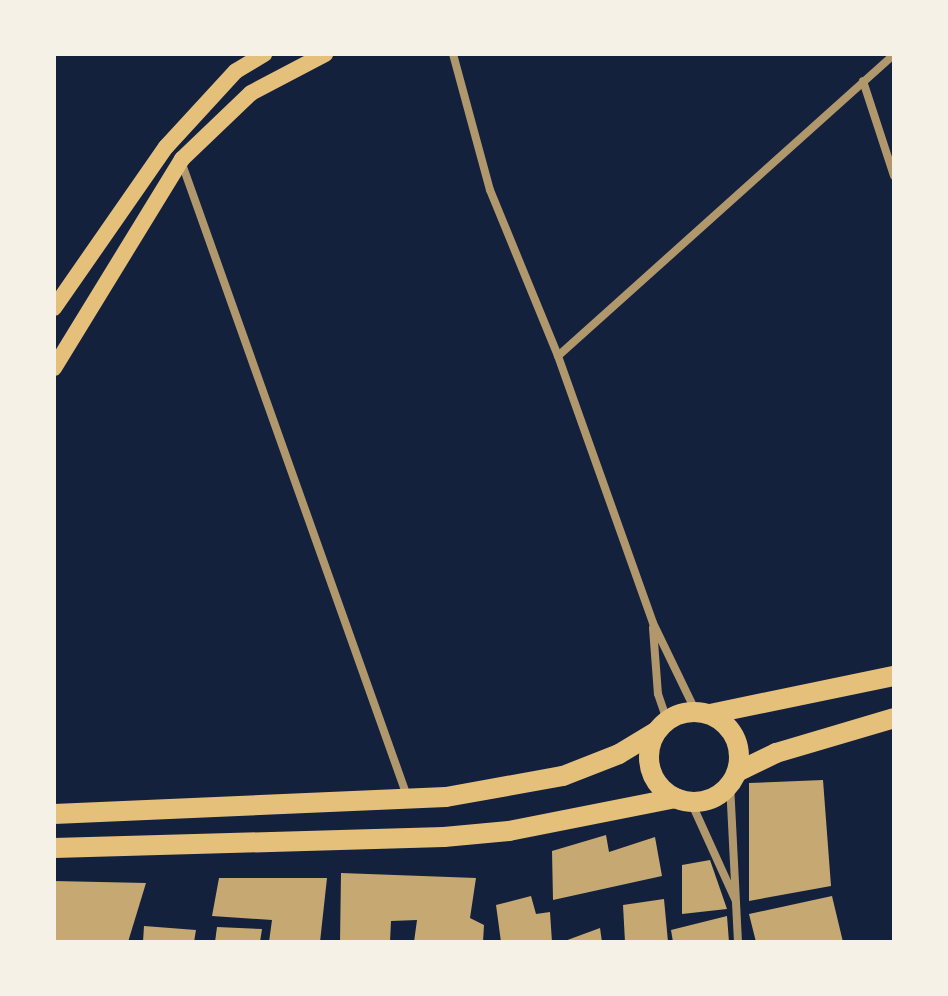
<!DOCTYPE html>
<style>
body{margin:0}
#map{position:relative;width:948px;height:996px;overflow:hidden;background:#14213d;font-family:Raleway,sans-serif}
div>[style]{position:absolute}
.building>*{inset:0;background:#c6a872}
.minor>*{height:8px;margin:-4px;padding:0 4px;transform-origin:4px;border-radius:4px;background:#b1986c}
.secondary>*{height:16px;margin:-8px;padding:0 8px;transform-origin:8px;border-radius:8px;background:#e5c07b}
.primary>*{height:20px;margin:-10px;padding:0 10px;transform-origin:10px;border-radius:10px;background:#e5c07b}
.primary>.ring{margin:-10px;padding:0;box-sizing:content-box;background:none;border:20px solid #e5c07b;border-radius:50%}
span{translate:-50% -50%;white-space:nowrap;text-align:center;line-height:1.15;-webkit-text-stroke:8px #f6f1e7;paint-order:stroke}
.frame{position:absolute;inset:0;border:56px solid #f6f1e7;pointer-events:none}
</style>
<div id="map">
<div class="building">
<i style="clip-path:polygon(823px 780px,831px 886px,749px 901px,749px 783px)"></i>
<i style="clip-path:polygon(606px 835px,609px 852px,655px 837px,662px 876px,553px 900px,552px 851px)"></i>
<i style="clip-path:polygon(710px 860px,727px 909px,682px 914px,682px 865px)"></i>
<i style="clip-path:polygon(341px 873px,476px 878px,470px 918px,484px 925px,483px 942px,414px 942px,417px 920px,391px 921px,390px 942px,340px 942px)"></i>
<i style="clip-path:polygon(219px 878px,327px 878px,320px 942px,269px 942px,272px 920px,212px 916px)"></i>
<i style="clip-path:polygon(54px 881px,146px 883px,128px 942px,54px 942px)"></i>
<i style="clip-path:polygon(531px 896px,536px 914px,550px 912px,552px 942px,501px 942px,496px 905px)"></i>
<i style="clip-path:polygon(832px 896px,843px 942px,756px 942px,749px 914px)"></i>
<i style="clip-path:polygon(664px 899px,668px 942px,625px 942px,623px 905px)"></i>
<i style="clip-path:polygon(727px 916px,729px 942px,673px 942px,671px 930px)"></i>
<i style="clip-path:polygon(144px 926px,196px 930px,194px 942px,143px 942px)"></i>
<i style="clip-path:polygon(217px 927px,262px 929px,260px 942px,215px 942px)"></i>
<i style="clip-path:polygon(600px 928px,602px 942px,562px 942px)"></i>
</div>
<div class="minor">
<i style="left:453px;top:54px;width:141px;rotate:74.8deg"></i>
<i style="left:490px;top:190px;width:179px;rotate:67.7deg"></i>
<i style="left:558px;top:356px;width:283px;rotate:70.4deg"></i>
<i style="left:653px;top:623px;width:99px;rotate:64.2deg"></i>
<i style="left:863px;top:81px;width:100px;rotate:71.9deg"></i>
<i style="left:181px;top:161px;width:674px;rotate:70.41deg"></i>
<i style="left:558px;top:356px;width:452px;rotate:-41.9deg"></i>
<i style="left:653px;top:628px;width:66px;rotate:85.7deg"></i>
<i style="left:658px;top:694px;width:28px;rotate:71deg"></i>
<i style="left:730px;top:784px;width:158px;rotate:87.1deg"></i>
<i style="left:691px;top:802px;width:107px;rotate:65.6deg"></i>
</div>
<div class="secondary">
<i style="left:54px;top:308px;width:196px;rotate:-55.2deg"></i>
<i style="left:166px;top:147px;width:103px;rotate:-47.4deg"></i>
<i style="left:236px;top:71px;width:33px;rotate:-31deg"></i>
<i style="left:54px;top:368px;width:245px;rotate:-58.5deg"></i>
<i style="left:182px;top:159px;width:95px;rotate:-43.7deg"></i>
<i style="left:251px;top:93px;width:84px;rotate:-27.8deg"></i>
</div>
<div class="primary">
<i class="ring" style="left:649px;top:712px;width:70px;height:70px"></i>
<i style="left:710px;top:714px;width:188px;rotate:-11.7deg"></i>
<i style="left:737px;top:772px;width:43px;rotate:-26deg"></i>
<i style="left:776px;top:753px;width:123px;rotate:-16.5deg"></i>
<i style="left:54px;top:814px;width:392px;rotate:-2.5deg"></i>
<i style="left:446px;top:797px;width:119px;rotate:-10.2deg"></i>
<i style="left:563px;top:776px;width:60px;rotate:-21.4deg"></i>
<i style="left:619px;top:754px;width:44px;rotate:-31.2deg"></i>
<i style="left:54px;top:848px;width:390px;rotate:-1.6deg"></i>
<i style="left:444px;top:837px;width:65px;rotate:-5.3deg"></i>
<i style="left:509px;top:831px;width:170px;rotate:-11.2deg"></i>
</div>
<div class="frame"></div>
</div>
